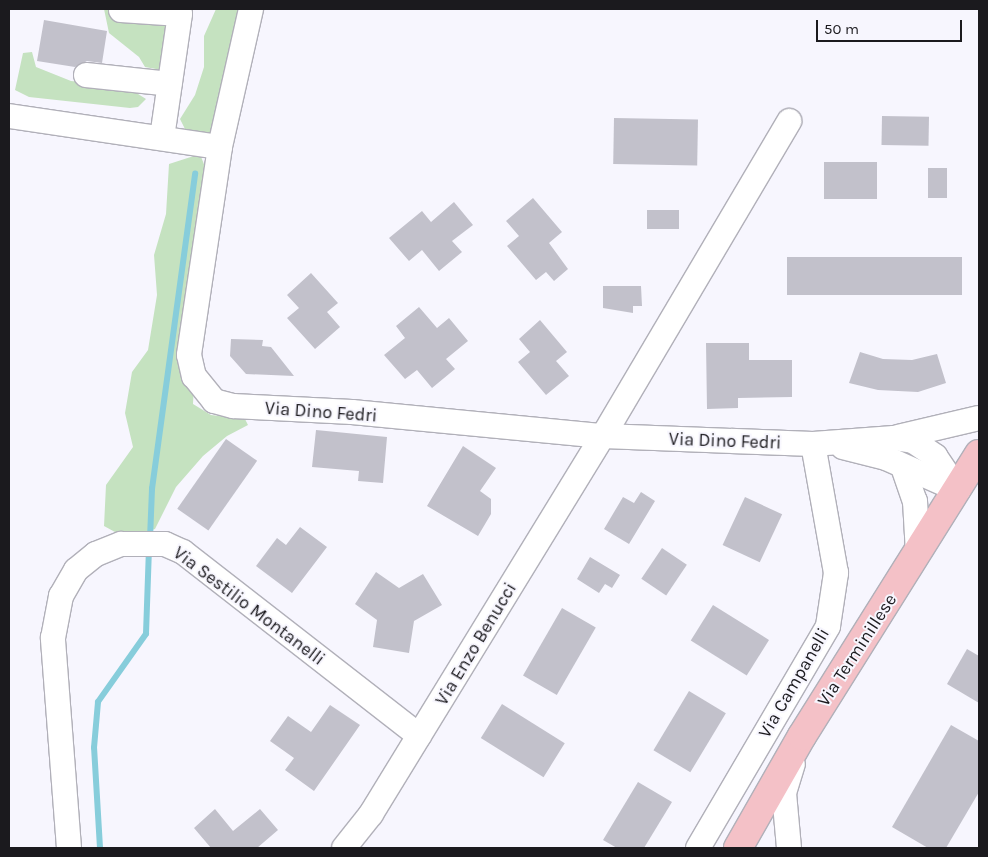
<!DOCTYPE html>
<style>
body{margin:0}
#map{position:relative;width:988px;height:857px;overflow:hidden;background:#f7f6fe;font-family:Karla,sans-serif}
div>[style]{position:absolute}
.green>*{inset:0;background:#c5e2c0}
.stream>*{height:5.5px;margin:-2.75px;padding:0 2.75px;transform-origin:2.75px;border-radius:2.75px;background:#87cddb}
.building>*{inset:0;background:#c2c1cb;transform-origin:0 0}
.roads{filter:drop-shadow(1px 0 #b1b0b9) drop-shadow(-1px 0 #b1b0b9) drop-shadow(0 1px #b1b0b9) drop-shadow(0 -1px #b1b0b9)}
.minor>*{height:24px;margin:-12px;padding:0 12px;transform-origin:12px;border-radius:12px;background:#fff}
.major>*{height:28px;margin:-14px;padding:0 14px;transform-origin:14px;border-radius:14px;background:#f4c1c7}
span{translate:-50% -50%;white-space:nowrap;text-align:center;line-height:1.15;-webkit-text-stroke:4px #f7f6fe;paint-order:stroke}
.street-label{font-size:18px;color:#1b1a1e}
.frame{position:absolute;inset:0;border:10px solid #1b1a1e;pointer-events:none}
.scale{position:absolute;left:816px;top:20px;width:146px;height:22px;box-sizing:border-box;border:2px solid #1b1a1e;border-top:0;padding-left:6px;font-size:15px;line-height:18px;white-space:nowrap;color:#1b1a1e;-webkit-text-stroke:4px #f7f6fe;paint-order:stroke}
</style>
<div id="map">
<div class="green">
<i style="clip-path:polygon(104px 9px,180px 9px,167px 71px,145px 67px,139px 57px,109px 33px)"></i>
<i style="clip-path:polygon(216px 9px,245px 9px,220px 134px,187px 133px,180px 119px,195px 95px,204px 67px,204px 36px)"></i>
<i style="clip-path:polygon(32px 52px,36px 67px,71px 81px,127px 87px,146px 99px,138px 107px,130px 108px,29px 97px,15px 90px,23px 53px)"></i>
<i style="clip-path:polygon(200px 154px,205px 167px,193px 404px,211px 415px,245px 419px,248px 425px,227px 436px,203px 456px,176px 487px,155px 529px,126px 538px,104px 526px,106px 485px,133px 447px,125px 413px,132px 372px,148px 350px,157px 295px,154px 255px,166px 214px,169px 164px)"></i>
</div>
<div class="stream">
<i style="left:150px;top:539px;width:50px;rotate:-87.7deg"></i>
<i style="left:152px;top:489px;width:318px;rotate:-82.2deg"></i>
<i style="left:100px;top:848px;width:100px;rotate:-93.4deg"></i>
<i style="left:94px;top:748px;width:46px;rotate:-85deg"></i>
<i style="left:98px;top:702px;width:83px;rotate:-54.8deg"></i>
<i style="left:146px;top:634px;width:84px;rotate:-88deg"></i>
</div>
<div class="building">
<i style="clip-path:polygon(44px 20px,107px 31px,102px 63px,87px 61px,75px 67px,37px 61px)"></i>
<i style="left:882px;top:116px;width:47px;height:29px;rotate:1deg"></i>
<i style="left:614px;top:118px;width:84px;height:46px;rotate:1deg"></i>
<i style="left:824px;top:162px;width:53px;height:37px"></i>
<i style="left:928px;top:168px;width:19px;height:30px"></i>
<i style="clip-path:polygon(533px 198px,562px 232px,549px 243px,568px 269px,554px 281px,546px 272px,536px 280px,507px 246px,519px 236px,506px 221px)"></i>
<i style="clip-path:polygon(454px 202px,473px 225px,452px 241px,462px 252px,439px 271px,422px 250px,409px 261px,389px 238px,422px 211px,431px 222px)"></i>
<i style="left:647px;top:210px;width:32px;height:19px"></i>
<i style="left:787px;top:257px;width:175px;height:38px"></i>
<i style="clip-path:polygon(311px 273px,338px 303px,327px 312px,340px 327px,315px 349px,287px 318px,299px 308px,287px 295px)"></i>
<i style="clip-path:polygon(603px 286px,641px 286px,642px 306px,633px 306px,633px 313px,603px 308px)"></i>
<i style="clip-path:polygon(419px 307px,437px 328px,449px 318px,468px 341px,446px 359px,455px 369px,432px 388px,417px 370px,405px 379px,384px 355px,405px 338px,396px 326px)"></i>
<i style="clip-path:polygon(540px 320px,567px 352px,556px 361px,569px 376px,546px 395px,518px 362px,530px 352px,519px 339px)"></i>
<i style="clip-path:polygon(231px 339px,263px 340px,262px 346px,271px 347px,294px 376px,246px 374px,230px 356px)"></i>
<i style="clip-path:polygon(706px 343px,749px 343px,749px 360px,792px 360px,792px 397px,738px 398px,738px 408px,707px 409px)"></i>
<i style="clip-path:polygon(860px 352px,883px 359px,912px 360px,937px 354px,946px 383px,918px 392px,878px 390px,849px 383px)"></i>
<i style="clip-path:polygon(316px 430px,387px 437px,383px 483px,358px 481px,359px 471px,312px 467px)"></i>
<i style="left:226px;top:439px;width:38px;height:85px;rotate:35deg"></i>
<i style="clip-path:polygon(463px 446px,496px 468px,480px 491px,491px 499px,491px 514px,478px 536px,427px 506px)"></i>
<i style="clip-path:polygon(641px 492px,655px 501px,629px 544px,604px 529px,623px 497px,634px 503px)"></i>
<i style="left:745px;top:497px;width:41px;height:53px;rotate:25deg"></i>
<i style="clip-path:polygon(300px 527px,327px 547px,292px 593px,256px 566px,277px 538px,286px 545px)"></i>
<i style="left:662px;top:548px;width:30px;height:37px;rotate:34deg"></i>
<i style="clip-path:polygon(590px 557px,620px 575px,612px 588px,605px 584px,599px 593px,577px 579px)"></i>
<i style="clip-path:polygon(376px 572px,399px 588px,423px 574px,442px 605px,414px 621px,409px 653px,373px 647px,377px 620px,355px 604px)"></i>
<i style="left:713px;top:605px;width:66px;height:42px;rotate:32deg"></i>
<i style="left:562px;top:608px;width:39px;height:78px;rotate:30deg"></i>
<i style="clip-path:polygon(967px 649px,979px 656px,979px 703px,947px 684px)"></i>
<i style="left:689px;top:691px;width:43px;height:69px;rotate:31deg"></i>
<i style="left:502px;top:704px;width:74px;height:40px;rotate:32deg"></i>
<i style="clip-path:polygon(330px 705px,360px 725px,314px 791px,285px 770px,294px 758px,270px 741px,288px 716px,311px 732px)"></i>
<i style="clip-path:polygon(951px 725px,979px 741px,979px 792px,946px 848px,928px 848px,892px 827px)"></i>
<i style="clip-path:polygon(638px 782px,672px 802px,644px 848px,617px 848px,603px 840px)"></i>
<i style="clip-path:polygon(215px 809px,233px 831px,260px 809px,278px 830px,257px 848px,211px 848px,194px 828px)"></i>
</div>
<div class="roads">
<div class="minor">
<i style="left:251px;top:9px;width:141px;rotate:102.7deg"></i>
<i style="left:220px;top:147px;width:210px;rotate:98.5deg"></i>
<i style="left:189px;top:355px;width:22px;rotate:77deg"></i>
<i style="left:194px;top:376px;width:32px;rotate:51deg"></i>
<i style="left:214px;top:401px;width:20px;rotate:15deg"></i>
<i style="left:233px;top:406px;width:119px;rotate:2.9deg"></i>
<i style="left:352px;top:412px;width:252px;rotate:5.5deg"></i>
<i style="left:603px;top:436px;width:210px;rotate:2.2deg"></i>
<i style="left:813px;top:444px;width:81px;rotate:-4.2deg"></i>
<i style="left:894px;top:438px;width:19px;rotate:9deg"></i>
<i style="left:913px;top:441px;width:27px;rotate:34deg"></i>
<i style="left:935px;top:456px;width:41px;rotate:55.9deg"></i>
<i style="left:121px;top:10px;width:59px;rotate:3.9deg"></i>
<i style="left:180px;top:14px;width:125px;rotate:98.3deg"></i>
<i style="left:86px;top:75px;width:84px;rotate:6.1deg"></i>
<i style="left:9px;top:116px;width:213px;rotate:8.4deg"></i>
<i style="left:898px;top:437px;width:83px;rotate:-13.2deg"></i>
<i style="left:843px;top:447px;width:44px;rotate:14.3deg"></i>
<i style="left:886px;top:458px;width:79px;rotate:24deg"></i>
<i style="left:903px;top:467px;width:36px;rotate:71deg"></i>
<i style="left:915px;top:501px;width:52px;rotate:86.7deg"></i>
<i style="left:69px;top:848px;width:211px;rotate:-94.4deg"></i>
<i style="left:53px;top:638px;width:43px;rotate:-79.2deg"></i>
<i style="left:61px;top:596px;width:30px;rotate:-60deg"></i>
<i style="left:76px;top:570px;width:26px;rotate:-39deg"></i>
<i style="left:96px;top:554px;width:27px;rotate:-22deg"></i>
<i style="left:121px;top:544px;width:44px"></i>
<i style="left:165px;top:544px;width:20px;rotate:24deg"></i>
<i style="left:183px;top:552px;width:299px;rotate:37.9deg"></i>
<i style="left:344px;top:848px;width:43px;rotate:-51.5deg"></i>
<i style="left:371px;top:814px;width:444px;rotate:-58.5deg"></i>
<i style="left:603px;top:436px;width:366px;rotate:-59.4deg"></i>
<i style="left:698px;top:848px;width:257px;rotate:-59.6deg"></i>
<i style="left:828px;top:626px;width:54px;rotate:-81.4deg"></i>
<i style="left:836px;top:573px;width:131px;rotate:-100.1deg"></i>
<i style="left:789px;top:848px;width:55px;rotate:-95.2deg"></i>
<i style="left:784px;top:793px;width:30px;rotate:-73deg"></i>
</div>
<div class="major">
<i style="left:738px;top:848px;width:129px;rotate:-60.3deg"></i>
<i style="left:802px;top:736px;width:333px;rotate:-57.9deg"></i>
</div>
</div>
<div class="street-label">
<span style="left:321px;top:412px;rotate:4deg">Via Dino Fedri</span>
<span style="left:725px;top:441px;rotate:2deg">Via Dino Fedri</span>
<span style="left:249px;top:606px;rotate:37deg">Via Sestilio Montanelli</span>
<span style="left:476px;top:644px;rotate:-59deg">Via Enzo Benucci</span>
<span style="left:857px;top:650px;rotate:-57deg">Via Terminillese</span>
<span style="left:794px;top:683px;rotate:-60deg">Via Campanelli</span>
</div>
<div class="frame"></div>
<div class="scale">50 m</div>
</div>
